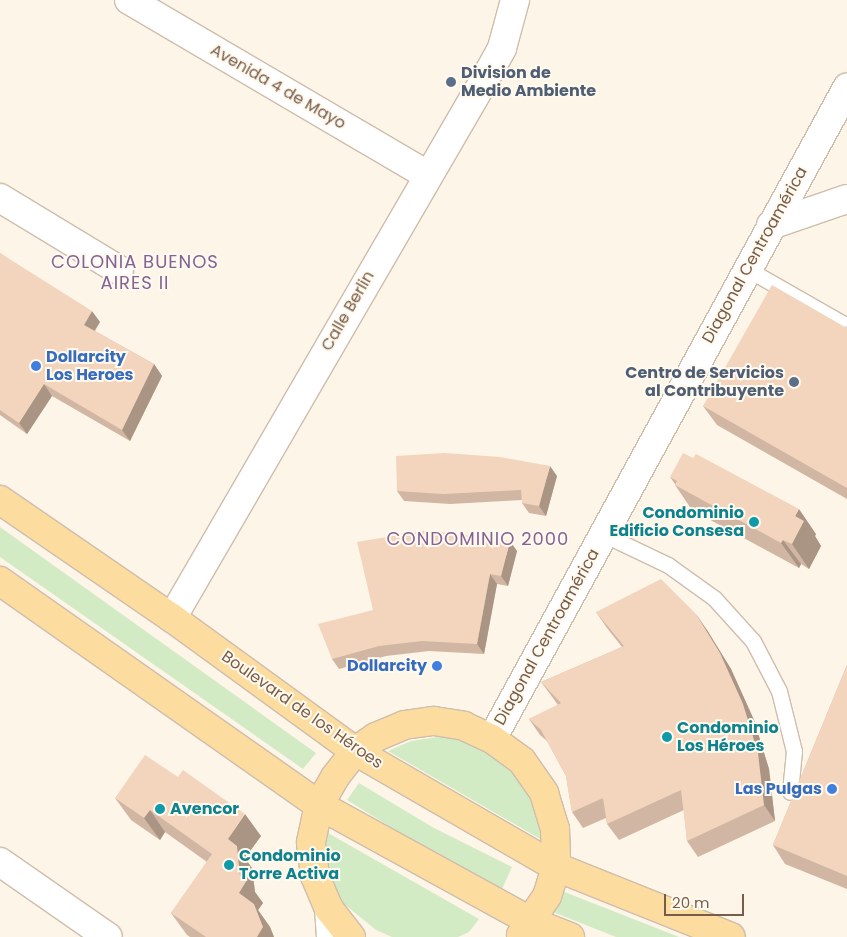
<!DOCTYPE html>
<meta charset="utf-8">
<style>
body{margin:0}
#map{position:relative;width:847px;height:937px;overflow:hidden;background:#fdf5e7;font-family:Poppins,sans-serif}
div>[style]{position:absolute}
.green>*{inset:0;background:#d3ebc5}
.roads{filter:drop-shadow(1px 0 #cfbdac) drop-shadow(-1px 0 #cfbdac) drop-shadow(0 1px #cfbdac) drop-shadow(0 -1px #cfbdac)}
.service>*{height:15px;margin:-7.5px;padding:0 7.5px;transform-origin:7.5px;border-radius:7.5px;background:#fff}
.minor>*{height:28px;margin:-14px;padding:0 14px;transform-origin:14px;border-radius:14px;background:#fff}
.primary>*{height:28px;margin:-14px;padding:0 14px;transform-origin:14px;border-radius:14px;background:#fcdd9f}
.wall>*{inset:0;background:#d1b7a3}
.shaded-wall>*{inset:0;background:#aa9585}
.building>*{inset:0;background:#f3d5be}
.dots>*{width:14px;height:14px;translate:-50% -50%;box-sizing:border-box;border:2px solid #fff9ee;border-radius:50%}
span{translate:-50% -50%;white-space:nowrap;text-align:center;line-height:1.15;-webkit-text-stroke:4px #fff9ee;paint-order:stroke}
.service-label{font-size:16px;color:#4e5e75;font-weight:700}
.left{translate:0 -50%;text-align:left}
.right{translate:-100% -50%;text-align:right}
.street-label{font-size:16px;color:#785c4a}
.shop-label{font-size:16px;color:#366cbe;font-weight:700}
.culture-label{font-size:16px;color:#0d838f;font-weight:700}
.neighbourhood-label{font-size:18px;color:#856294;letter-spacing:1px}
.scale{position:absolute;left:664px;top:894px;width:80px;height:22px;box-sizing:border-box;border:2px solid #785c4a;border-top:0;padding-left:6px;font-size:15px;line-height:18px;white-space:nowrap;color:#785c4a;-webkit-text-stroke:4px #fff9ee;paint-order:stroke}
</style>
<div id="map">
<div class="green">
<i style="clip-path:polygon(0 527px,316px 753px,303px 769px,0 557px)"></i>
<i style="clip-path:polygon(444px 736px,462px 737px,479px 745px,511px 767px,532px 798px,542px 826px,542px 840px,388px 751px,411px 741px)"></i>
<i style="clip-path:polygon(359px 783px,434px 828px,512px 867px,502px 889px,428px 850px,347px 800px)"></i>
<i style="clip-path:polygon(328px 833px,479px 919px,469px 932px,458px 937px,392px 937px,376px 930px,343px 903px,333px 888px,324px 861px)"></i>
<i style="clip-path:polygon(562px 891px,679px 937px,616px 937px,553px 912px)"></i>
</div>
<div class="roads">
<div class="service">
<i style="left:749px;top:270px;width:113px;rotate:29.7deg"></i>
<i style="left:603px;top:534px;width:72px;rotate:25.5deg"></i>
<i style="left:668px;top:565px;width:57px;rotate:35.7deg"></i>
<i style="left:714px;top:598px;width:58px;rotate:47.8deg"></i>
<i style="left:753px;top:641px;width:56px;rotate:62.5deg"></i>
<i style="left:779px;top:691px;width:62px;rotate:76deg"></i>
<i style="left:794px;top:751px;width:41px;rotate:95.6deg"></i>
</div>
<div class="minor">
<i style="left:129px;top:0;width:346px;rotate:30.4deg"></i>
<i style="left:0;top:198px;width:139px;rotate:31.2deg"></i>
<i style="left:771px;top:225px;width:80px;rotate:-18.9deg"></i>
<i style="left:172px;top:618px;width:634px;rotate:-59.87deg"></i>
<i style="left:490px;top:70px;width:25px;rotate:-61deg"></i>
<i style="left:502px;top:48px;width:50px;rotate:-74.8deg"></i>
<i style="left:492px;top:739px;width:742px;rotate:-61.4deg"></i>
<i style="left:0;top:862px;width:131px;rotate:34.8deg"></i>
<i style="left:329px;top:909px;width:28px;rotate:86deg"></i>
</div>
<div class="primary">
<i style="left:0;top:500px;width:209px;rotate:34.5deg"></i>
<i style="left:172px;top:618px;width:226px;rotate:36deg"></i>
<i style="left:355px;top:751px;width:232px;rotate:30deg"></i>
<i style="left:556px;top:867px;width:188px;rotate:21.8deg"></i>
<i style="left:0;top:581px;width:390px;rotate:35.1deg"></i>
<i style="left:319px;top:805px;width:243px;rotate:28.8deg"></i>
<i style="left:532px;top:922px;width:41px;rotate:21.5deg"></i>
<i style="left:351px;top:937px;width:36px;rotate:-128deg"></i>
<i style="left:329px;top:909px;width:36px;rotate:-113deg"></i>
<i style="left:315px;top:876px;width:34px;rotate:-97deg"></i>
<i style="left:311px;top:842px;width:38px;rotate:-78deg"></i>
<i style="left:319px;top:805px;width:32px;rotate:-60deg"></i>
<i style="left:335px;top:777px;width:33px;rotate:-52deg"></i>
<i style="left:355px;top:751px;width:25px;rotate:-34deg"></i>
<i style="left:376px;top:737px;width:30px;rotate:-23deg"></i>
<i style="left:404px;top:725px;width:30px;rotate:-8deg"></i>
<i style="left:434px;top:721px;width:30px;rotate:9deg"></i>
<i style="left:464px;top:726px;width:31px;rotate:25deg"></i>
<i style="left:492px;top:739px;width:37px;rotate:36deg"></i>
<i style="left:522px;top:761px;width:39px;rotate:55deg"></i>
<i style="left:544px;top:793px;width:38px;rotate:73deg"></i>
<i style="left:555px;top:829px;width:38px;rotate:88deg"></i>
<i style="left:556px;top:867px;width:30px;rotate:107deg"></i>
<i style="left:547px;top:896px;width:47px;rotate:123.7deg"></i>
</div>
</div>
<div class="wall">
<i style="clip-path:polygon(0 253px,100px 322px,95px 331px,154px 364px,162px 376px,130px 441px,52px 396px,27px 434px,0 415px)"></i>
<i style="clip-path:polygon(847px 326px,847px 499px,717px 425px,703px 406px)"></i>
<i style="clip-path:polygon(557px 476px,546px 516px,529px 513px,522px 503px,522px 500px,450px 504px,404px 501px,397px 491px)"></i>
<i style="clip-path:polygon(670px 477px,816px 534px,815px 536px,821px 546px,809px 569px,801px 564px,799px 568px,692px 510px,675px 485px,675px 484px)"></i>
<i style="clip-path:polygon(517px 551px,508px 586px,497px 584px,484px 654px,429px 651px,386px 656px,339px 669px,332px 659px,373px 610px)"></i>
<i style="clip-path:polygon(596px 612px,707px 630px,731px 669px,754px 720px,769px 769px,775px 821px,698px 857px,687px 841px,684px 810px,619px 840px,607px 824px,606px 818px,583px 828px,572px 812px,566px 776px,547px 741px,540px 735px,529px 719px,558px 705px,553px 698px,541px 682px,622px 647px,607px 628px)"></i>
<i style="clip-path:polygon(847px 665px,847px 889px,785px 864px,773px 845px)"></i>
<i style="clip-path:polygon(115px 798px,261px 836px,245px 858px,252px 868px,255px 892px,263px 903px,258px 910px,270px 927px,274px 937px,190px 937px,187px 935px,171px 913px,207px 862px,165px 832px,160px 840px,131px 820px)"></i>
</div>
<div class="shaded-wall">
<i style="clip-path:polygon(92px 311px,100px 322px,91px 336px,84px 325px)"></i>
<i style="clip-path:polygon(154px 364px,162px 376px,130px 441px,122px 430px)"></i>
<i style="clip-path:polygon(44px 384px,52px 396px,27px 434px,19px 423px)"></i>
<i style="clip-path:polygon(550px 466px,557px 476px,546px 516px,539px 506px)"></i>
<i style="clip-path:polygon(799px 509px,816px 534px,815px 536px,821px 546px,809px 569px,792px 544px,795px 516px)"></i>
<i style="clip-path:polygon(783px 540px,801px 564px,799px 568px,781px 543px)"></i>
<i style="clip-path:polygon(510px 541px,517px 551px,508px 586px,501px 576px)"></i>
<i style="clip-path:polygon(490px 574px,497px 584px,484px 654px,477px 644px)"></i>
<i style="clip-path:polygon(696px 614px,707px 630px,731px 669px,754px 720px,769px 769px,775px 821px,764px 805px)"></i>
<i style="clip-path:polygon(150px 810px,165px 832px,160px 840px,144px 818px)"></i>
<i style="clip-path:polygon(245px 814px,261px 836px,245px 858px,252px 868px,255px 892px,263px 903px,258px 910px,270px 927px,274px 937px,257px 937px,239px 893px,240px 876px,228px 839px)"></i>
</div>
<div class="building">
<i style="clip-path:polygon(0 253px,92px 311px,84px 325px,154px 364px,122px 430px,44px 384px,19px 423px,0 410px)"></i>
<i style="clip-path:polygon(772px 285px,845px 327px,847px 326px,847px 488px,703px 406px)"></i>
<i style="clip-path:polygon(445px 453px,500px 457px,550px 466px,539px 506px,522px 503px,521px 490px,443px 494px,397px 491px,396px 456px)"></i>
<i style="clip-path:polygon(683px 453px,693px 458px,696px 454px,799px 509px,795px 516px,804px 521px,792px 544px,783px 540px,781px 543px,675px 485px,677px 481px,670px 477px)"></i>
<i style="clip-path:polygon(428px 530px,510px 541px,501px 576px,490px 574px,477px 644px,422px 641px,379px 646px,332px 659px,318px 624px,373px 610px,357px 542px)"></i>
<i style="clip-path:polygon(661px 579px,696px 614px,720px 653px,743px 704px,758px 753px,764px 805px,687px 841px,681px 790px,607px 824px,603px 798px,572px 812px,566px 776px,541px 730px,529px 719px,561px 703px,541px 682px,624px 646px,596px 612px)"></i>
<i style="clip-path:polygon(847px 665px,847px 876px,773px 845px)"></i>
<i style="clip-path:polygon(145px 755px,178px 777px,183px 770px,245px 814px,228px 839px,237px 846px,240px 876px,247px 880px,239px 893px,254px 904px,263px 927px,257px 937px,206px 937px,171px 913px,212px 854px,150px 810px,144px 818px,115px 798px)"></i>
</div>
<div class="dots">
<i style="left:451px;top:82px;background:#5c6f8a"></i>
<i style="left:36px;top:366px;background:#3f7fe0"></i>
<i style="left:794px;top:382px;background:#5c6f8a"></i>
<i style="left:754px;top:522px;background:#0f9aa8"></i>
<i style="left:437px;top:666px;background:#3f7fe0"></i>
<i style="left:667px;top:737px;background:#0f9aa8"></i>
<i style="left:832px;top:789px;background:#3f7fe0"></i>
<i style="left:160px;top:809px;background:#0f9aa8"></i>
<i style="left:229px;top:865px;background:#0f9aa8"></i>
</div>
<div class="service-label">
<span class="left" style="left:461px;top:82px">Division de<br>Medio Ambiente</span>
<span class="right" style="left:784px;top:382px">Centro de Servicios<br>al Contribuyente</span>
</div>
<div class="street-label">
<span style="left:278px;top:87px;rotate:30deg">Avenida 4 de Mayo</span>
<span style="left:755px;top:255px;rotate:-61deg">Diagonal Centroamérica</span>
<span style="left:348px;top:311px;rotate:-60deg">Calle Berlin</span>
<span style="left:547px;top:637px;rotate:-61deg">Diagonal Centroamérica</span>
<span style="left:302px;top:710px;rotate:35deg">Boulevard de los Héroes</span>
</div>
<div class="shop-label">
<span class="left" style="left:46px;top:366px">Dollarcity<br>Los Heroes</span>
<span class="right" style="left:427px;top:666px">Dollarcity</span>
<span class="right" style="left:822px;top:789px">Las Pulgas</span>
</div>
<div class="culture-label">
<span class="right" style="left:744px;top:522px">Condominio<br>Edificio Consesa</span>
<span class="left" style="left:677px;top:737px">Condominio<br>Los Héroes</span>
<span class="left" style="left:170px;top:809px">Avencor</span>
<span class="left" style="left:239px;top:865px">Condominio<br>Torre Activa</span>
</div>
<div class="neighbourhood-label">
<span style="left:135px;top:273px">COLONIA BUENOS<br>AIRES II</span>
<span style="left:478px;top:539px">CONDOMINIO 2000</span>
</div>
<div class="scale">20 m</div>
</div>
